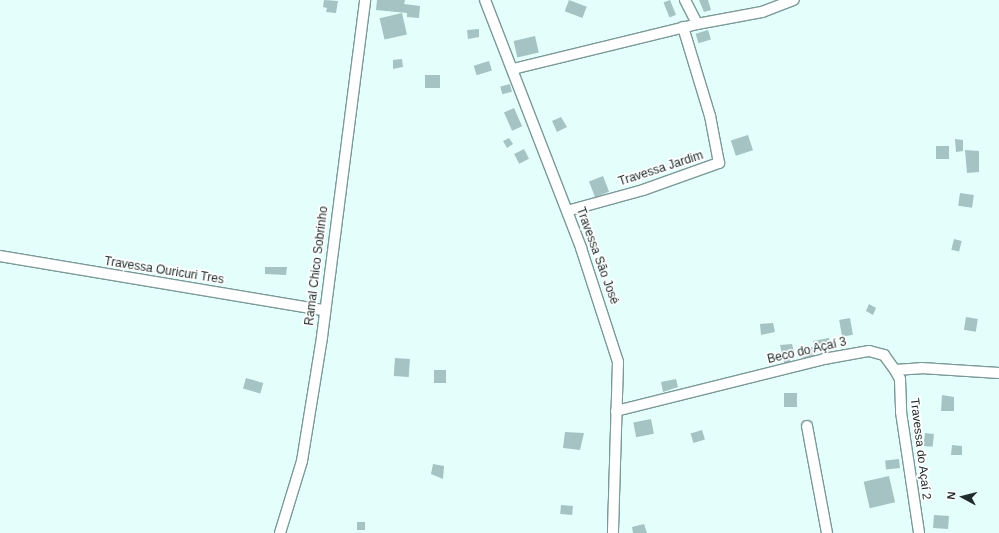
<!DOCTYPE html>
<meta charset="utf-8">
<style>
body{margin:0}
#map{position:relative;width:999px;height:533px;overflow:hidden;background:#e4fefc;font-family:Arial,sans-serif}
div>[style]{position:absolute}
.building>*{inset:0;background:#a4c3c2;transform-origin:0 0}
.roads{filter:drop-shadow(1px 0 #7b9997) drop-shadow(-1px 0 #7b9997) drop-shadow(0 1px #7b9997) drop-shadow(0 -1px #7b9997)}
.minor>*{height:10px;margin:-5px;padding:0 5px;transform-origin:5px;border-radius:5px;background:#fff}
span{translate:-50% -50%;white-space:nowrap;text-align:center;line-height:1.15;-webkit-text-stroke:3.5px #fff;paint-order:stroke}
.street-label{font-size:12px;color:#202c2c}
.north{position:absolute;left:943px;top:477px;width:40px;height:40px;-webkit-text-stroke:3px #fff;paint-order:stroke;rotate:277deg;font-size:11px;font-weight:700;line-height:16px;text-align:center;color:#202c2c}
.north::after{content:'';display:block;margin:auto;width:14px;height:18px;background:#202c2c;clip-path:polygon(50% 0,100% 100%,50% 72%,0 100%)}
</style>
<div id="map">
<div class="building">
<i style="clip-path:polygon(324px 0,338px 1px,336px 13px,326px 12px,327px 8px,323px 7px)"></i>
<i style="clip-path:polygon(377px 0,405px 0,404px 4px,420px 6px,419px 18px,407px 17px,407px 13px,376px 10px)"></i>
<i style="left:569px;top:0;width:19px;height:12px;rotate:21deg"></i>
<i style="left:670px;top:0;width:16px;height:7px;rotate:68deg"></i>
<i style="clip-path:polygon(699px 0,708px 0,711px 10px,704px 12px)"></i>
<i style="left:402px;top:13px;width:22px;height:23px;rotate:77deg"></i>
<i style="clip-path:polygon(479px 29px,479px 37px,468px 39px,467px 30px)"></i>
<i style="left:708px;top:30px;width:10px;height:13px;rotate:73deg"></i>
<i style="left:535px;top:36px;width:17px;height:22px;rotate:77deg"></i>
<i style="clip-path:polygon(402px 59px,403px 67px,393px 69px,393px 60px)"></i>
<i style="left:489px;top:61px;width:10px;height:16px;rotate:73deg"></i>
<i style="left:440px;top:75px;width:13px;height:15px;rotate:90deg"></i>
<i style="left:510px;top:84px;width:8px;height:10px;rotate:76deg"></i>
<i style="left:514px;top:108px;width:20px;height:11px;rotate:66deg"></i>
<i style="clip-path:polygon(561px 117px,567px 127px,557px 132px,552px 121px)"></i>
<i style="left:748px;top:135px;width:16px;height:18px;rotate:72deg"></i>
<i style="clip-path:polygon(509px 138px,513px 144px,507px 148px,503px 141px)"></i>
<i style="clip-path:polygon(955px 139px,963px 140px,963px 151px,956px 152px)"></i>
<i style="left:936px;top:146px;width:13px;height:13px"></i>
<i style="left:524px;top:149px;width:11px;height:11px;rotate:63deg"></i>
<i style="clip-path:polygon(965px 150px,979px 151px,979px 172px,967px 173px)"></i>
<i style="left:603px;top:176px;width:17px;height:15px;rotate:69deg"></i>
<i style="left:960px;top:193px;width:14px;height:13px;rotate:8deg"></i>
<i style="left:954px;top:239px;width:8px;height:11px;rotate:14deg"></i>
<i style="clip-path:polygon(265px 267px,287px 267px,286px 275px,265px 274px)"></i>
<i style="clip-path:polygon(869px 304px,876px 308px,873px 315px,866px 311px)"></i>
<i style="left:966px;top:317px;width:12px;height:13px;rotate:9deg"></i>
<i style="left:850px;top:318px;width:17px;height:11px;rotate:80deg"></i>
<i style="clip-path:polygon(773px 323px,775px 332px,761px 335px,760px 324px)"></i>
<i style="clip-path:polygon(829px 338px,832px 349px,821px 354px,820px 348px,815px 349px,813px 341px)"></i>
<i style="clip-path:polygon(792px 344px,795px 356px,789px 358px,792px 365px,785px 366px,780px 345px)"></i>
<i style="left:812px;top:347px;width:12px;height:11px;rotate:76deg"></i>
<i style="left:395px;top:358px;width:15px;height:18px;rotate:4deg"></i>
<i style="left:434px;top:370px;width:12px;height:13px"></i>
<i style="left:246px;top:378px;width:18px;height:11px;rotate:16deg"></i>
<i style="clip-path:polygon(676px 379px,678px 387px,663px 392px,661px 382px)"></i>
<i style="left:797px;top:393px;width:14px;height:13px;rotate:90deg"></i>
<i style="clip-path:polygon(942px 395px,954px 397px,954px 411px,941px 411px)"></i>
<i style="left:651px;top:419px;width:15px;height:18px;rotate:79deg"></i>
<i style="left:702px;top:430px;width:10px;height:12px;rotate:73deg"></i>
<i style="clip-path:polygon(565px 432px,584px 433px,580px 450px,563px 448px)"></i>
<i style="left:925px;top:433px;width:9px;height:13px;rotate:6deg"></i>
<i style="clip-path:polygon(952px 445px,962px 446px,962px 455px,951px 455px)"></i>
<i style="left:899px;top:459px;width:9px;height:14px;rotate:84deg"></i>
<i style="clip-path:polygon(433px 464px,444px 466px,443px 479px,431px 474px)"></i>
<i style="left:889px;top:476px;width:27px;height:26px;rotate:77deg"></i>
<i style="left:561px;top:505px;width:12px;height:9px;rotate:5deg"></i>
<i style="left:934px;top:515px;width:15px;height:13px;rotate:4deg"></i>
<i style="left:357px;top:522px;width:8px;height:8px"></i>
<i style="clip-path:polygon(644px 524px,647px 533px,633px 533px,632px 527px)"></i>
</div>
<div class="roads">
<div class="minor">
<i style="left:485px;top:0;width:266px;rotate:68.8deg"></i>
<i style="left:581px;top:248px;width:120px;rotate:72deg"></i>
<i style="left:618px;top:362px;width:171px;rotate:91.7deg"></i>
<i style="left:685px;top:0;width:27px;rotate:63deg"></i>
<i style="left:513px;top:69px;width:189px;rotate:-13.7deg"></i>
<i style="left:697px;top:24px;width:66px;rotate:-10.5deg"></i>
<i style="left:762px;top:12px;width:34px;rotate:-21deg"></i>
<i style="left:567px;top:211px;width:79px;rotate:-15.4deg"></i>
<i style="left:643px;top:190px;width:81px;rotate:-19.6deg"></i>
<i style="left:719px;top:163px;width:48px;rotate:-100.8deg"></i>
<i style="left:710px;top:116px;width:93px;rotate:-106.9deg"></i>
<i style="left:0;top:256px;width:328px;rotate:9.5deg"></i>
<i style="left:895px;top:370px;width:10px;rotate:61deg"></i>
<i style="left:900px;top:379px;width:33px;rotate:88deg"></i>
<i style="left:901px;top:412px;width:122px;rotate:81.5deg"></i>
<i style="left:616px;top:411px;width:214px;rotate:-14deg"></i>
<i style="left:824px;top:359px;width:46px;rotate:-10.1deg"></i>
<i style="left:869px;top:351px;width:16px;rotate:15deg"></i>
<i style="left:884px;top:355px;width:19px;rotate:54deg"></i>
<i style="left:895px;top:370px;width:26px;rotate:-4deg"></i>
<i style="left:921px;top:368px;width:78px;rotate:3.7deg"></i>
<i style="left:807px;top:426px;width:109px;rotate:79.4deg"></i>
<i style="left:280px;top:533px;width:75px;rotate:-73deg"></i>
<i style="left:302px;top:461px;width:126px;rotate:-80.8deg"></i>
<i style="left:322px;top:337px;width:340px;rotate:-82.7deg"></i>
</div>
</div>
<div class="street-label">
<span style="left:661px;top:169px;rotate:-18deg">Travessa Jardim</span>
<span style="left:597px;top:256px;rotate:70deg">Travessa São José</span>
<span style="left:317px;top:266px;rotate:-83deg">Ramal Chico Sobrinho</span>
<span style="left:164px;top:271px;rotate:9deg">Travessa Ouricuri Tres</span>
<span style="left:807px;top:351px;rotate:-13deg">Beco do Açaí 3</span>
<span style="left:920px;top:449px;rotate:83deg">Travessa do Açaí 2</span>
</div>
<div class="north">N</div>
</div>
